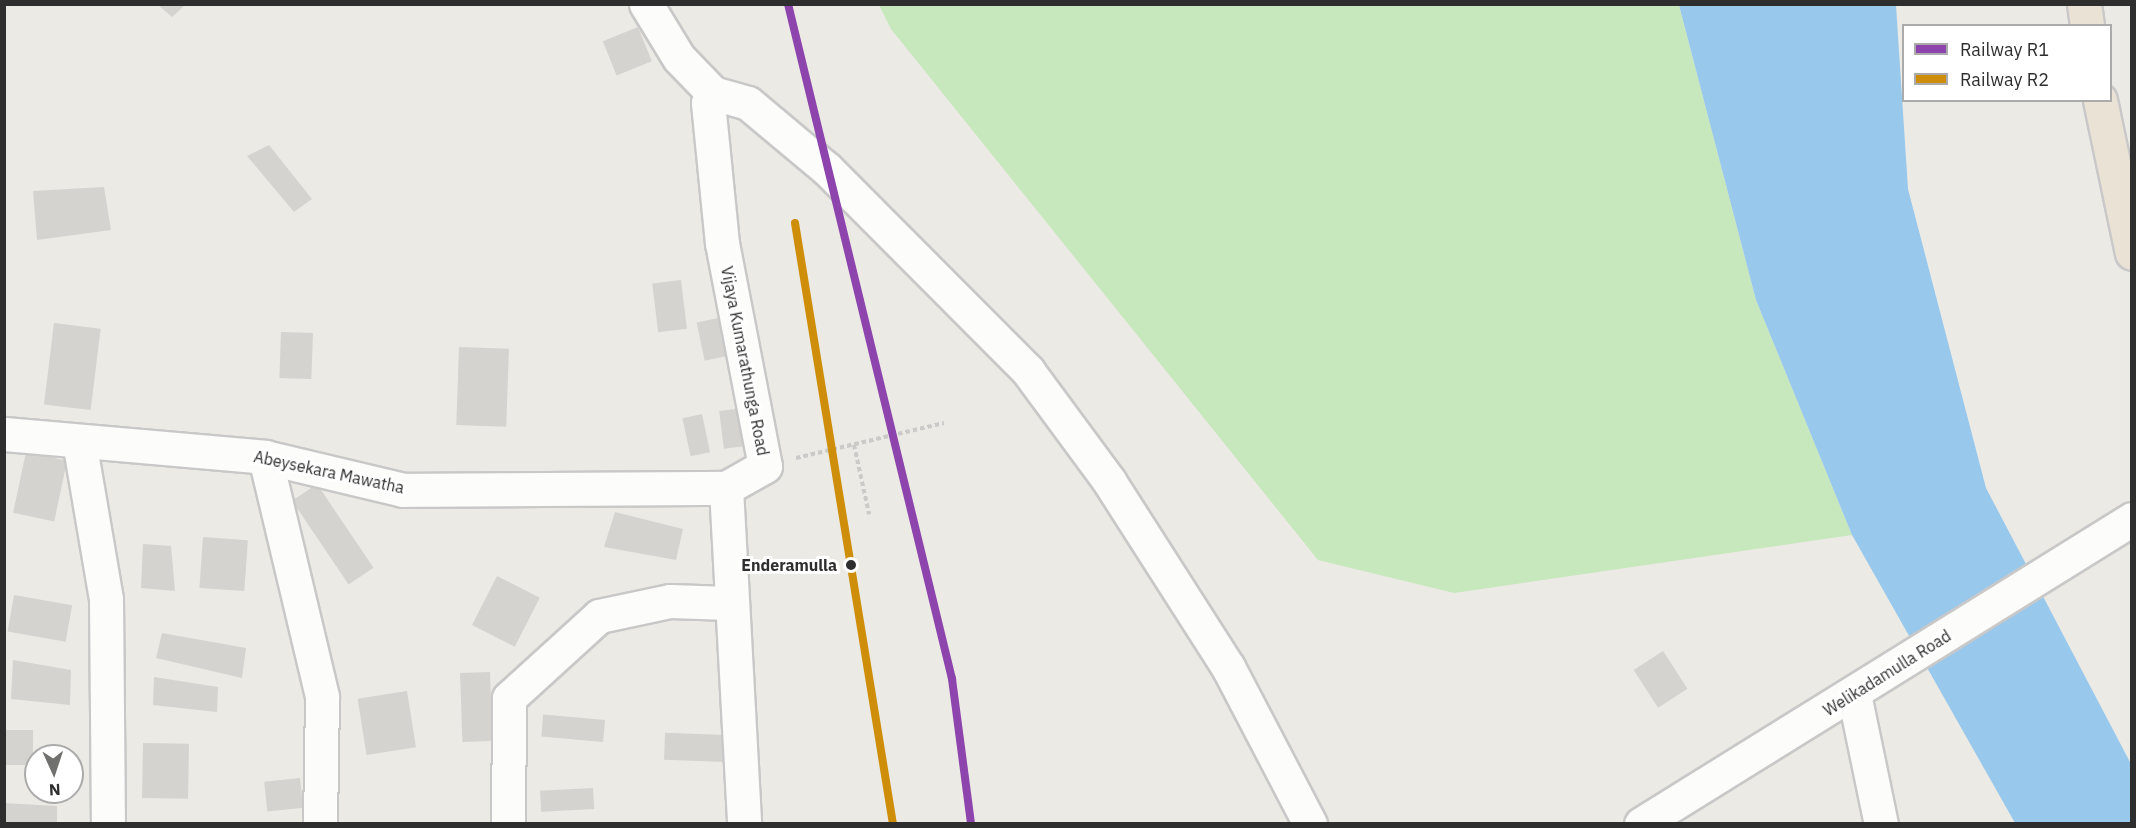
<!DOCTYPE html>
<style>
body{margin:0}
#map{position:relative;width:2136px;height:828px;overflow:hidden;background:#eceae4;font-family:"IBM Plex Sans",sans-serif}
div>[style]{position:absolute}
.green>*{inset:0;background:#c7e7bd}
.water>*{inset:0;background:#98c8ec}
.building>*{inset:0;background:#d5d3cf;transform-origin:0 0}
.path>*{height:4px;margin-top:-2px;transform-origin:0;background:repeating-linear-gradient(90deg,#cacac9 0 4.5px,transparent 0 7.5px)}
.roads{filter:drop-shadow(2px 0 #c9c8c9) drop-shadow(-2px 0 #c9c8c9) drop-shadow(0 2px #c9c8c9) drop-shadow(0 -2px #c9c8c9)}
.minor>*{height:33px;margin:-16.5px;padding:0 16.5px;transform-origin:16.5px;border-radius:16.5px;background:#fcfcfb}
.highway>*{height:33px;margin:-16.5px;padding:0 16.5px;transform-origin:16.5px;border-radius:16.5px;background:#eae2d5}
.rail-1>*{height:8px;margin:-4px;padding:0 4px;transform-origin:4px;border-radius:4px;background:#8e44ad}
.rail-2>*{height:8px;margin:-4px;padding:0 4px;transform-origin:4px;border-radius:4px;background:#cf8e09}
.dots>*{width:16px;height:16px;translate:-50% -50%;box-sizing:border-box;border:3px solid #fff;border-radius:50%}
span{translate:-50% -50%;white-space:nowrap;text-align:center;line-height:1.15;-webkit-text-stroke:6px #fff;paint-order:stroke}
.street-label{font-size:16px;color:#2e2e2e}
.stop-label{font-size:16px;color:#2e2e2e;font-weight:700}
.right{translate:-100% -50%;text-align:right}
.frame{position:absolute;inset:0;border:6px solid #2e2e2e;pointer-events:none}
.legend{position:absolute;left:1902px;top:24px;width:210px;height:78px;box-sizing:border-box;background:#fff;border:2px solid #ababab;margin:0;padding:8px 10px;list-style:none;font-size:18px;color:#2e2e2e}
.legend li{display:flex;align-items:center;gap:12px;height:30px}
.legend b{width:30px;border:2px solid #ababab}
.north{position:absolute;left:24px;top:744px;width:60px;height:60px;box-sizing:border-box;background:#fff;border:2px solid #ababab;border-radius:50%;rotate:177deg;font-size:16px;font-weight:700;line-height:24px;text-align:center;color:#2e2e2e}
.north::after{content:'';display:block;margin:auto;width:21px;height:27px;background:#70706e;clip-path:polygon(50% 0,100% 100%,50% 72%,0 100%)}
</style>
<div id="map">
<div class="green">
<i style="clip-path:polygon(879px 5px,1679px 5px,1756px 300px,1852px 535px,1454px 593px,1318px 560px,891px 29px)"></i>
</div>
<div class="water">
<i style="clip-path:polygon(1679px 5px,1896px 5px,1908px 189px,1986px 488px,2131px 764px,2131px 823px,2015px 823px,1852px 535px,1756px 300px)"></i>
</div>
<div class="building">
<i style="clip-path:polygon(158px 5px,185px 5px,172px 17px)"></i>
<i style="left:638px;top:27px;width:37px;height:38px;rotate:68deg"></i>
<i style="clip-path:polygon(269px 145px,312px 199px,294px 212px,247px 156px)"></i>
<i style="clip-path:polygon(104px 187px,111px 230px,37px 240px,33px 191px)"></i>
<i style="left:681px;top:280px;width:49px;height:29px;rotate:83deg"></i>
<i style="left:723px;top:317px;width:39px;height:27px;rotate:78deg"></i>
<i style="left:54px;top:323px;width:47px;height:82px;rotate:7deg"></i>
<i style="left:281px;top:332px;width:32px;height:46px;rotate:2deg"></i>
<i style="left:459px;top:347px;width:50px;height:78px;rotate:2deg"></i>
<i style="left:744px;top:408px;width:38px;height:25px;rotate:83deg"></i>
<i style="left:702px;top:414px;width:39px;height:20px;rotate:78deg"></i>
<i style="left:26px;top:452px;width:42px;height:62px;rotate:12deg"></i>
<i style="left:317px;top:484px;width:101px;height:30px;rotate:56deg"></i>
<i style="clip-path:polygon(615px 512px,683px 529px,676px 560px,604px 547px)"></i>
<i style="left:203px;top:537px;width:45px;height:51px;rotate:4deg"></i>
<i style="clip-path:polygon(143px 544px,171px 546px,175px 591px,141px 588px)"></i>
<i style="left:497px;top:576px;width:48px;height:55px;rotate:27deg"></i>
<i style="left:14px;top:595px;width:59px;height:37px;rotate:10deg"></i>
<i style="clip-path:polygon(162px 633px,246px 648px,242px 678px,156px 658px)"></i>
<i style="left:1663px;top:651px;width:45px;height:35px;rotate:57deg"></i>
<i style="clip-path:polygon(13px 660px,71px 670px,70px 705px,11px 699px)"></i>
<i style="left:490px;top:672px;width:69px;height:30px;rotate:88deg"></i>
<i style="clip-path:polygon(154px 677px,218px 687px,217px 712px,153px 705px)"></i>
<i style="left:407px;top:691px;width:57px;height:50px;rotate:81deg"></i>
<i style="left:605px;top:720px;width:22px;height:62px;rotate:95deg"></i>
<i style="left:4px;top:730px;width:29px;height:35px"></i>
<i style="left:726px;top:735px;width:27px;height:61px;rotate:92deg"></i>
<i style="left:143px;top:743px;width:46px;height:55px;rotate:1deg"></i>
<i style="left:300px;top:778px;width:30px;height:36px;rotate:84deg"></i>
<i style="left:593px;top:788px;width:21px;height:53px;rotate:87deg"></i>
<i style="clip-path:polygon(4px 803px,57px 806px,57px 824px,4px 824px)"></i>
</div>
<div class="path">
<i style="left:854px;top:445px;width:71px;rotate:77.7deg"></i>
<i style="left:796px;top:458px;width:152px;rotate:-13.3deg"></i>
</div>
<div class="roads">
<div class="minor">
<i style="left:646px;top:4px;width:63px;rotate:58.6deg"></i>
<i style="left:679px;top:58px;width:49px;rotate:45.8deg"></i>
<i style="left:713px;top:93px;width:36px;rotate:16deg"></i>
<i style="left:748px;top:103px;width:103px;rotate:39.9deg"></i>
<i style="left:827px;top:169px;width:285px;rotate:45.1deg"></i>
<i style="left:1028px;top:371px;width:137px;rotate:53.6deg"></i>
<i style="left:1109px;top:481px;width:221px;rotate:57.4deg"></i>
<i style="left:1228px;top:667px;width:177px;rotate:62.4deg"></i>
<i style="left:713px;top:93px;width:11px;rotate:117deg"></i>
<i style="left:708px;top:103px;width:141px;rotate:84.3deg"></i>
<i style="left:722px;top:243px;width:227px;rotate:79.1deg"></i>
<i style="left:765px;top:466px;width:45px;rotate:150.6deg"></i>
<i style="left:726px;top:488px;width:336px;rotate:86.9deg"></i>
<i style="left:4px;top:434px;width:262px;rotate:5deg"></i>
<i style="left:265px;top:457px;width:142px;rotate:13.4deg"></i>
<i style="left:403px;top:490px;width:323px;rotate:-0.4deg"></i>
<i style="left:79px;top:441px;width:160px;rotate:80.3deg"></i>
<i style="left:106px;top:599px;width:225px;rotate:89.5deg"></i>
<i style="left:265px;top:457px;width:247px;rotate:76.6deg"></i>
<i style="left:322px;top:697px;width:127px;rotate:90.9deg"></i>
<i style="left:1854px;top:694px;width:133px;rotate:78.3deg"></i>
<i style="left:508px;top:824px;width:126px;rotate:-89.5deg"></i>
<i style="left:509px;top:698px;width:122px;rotate:-42.3deg"></i>
<i style="left:599px;top:616px;width:73px;rotate:-11.9deg"></i>
<i style="left:670px;top:601px;width:59px;rotate:1.9deg"></i>
<i style="left:1641px;top:824px;width:578px;rotate:-31.85deg"></i>
</div>
<div class="highway">
<i style="left:2084px;top:4px;width:22px;rotate:82deg"></i>
<i style="left:2100px;top:100px;width:156px;rotate:78.2deg"></i>
</div>
</div>
<div class="rail-1">
<i style="left:788px;top:4px;width:695px;rotate:76.34deg"></i>
<i style="left:952px;top:679px;width:146px;rotate:82.5deg"></i>
</div>
<div class="rail-2">
<i style="left:795px;top:223px;width:609px;rotate:80.74deg"></i>
</div>
<div class="dots">
<i style="left:851px;top:565px;background:#2e2e2e"></i>
</div>
<div class="street-label">
<span style="left:745px;top:361px;rotate:79deg">Vijaya Kumarathunga Road</span>
<span style="left:329px;top:472px;rotate:12deg">Abeysekara Mawatha</span>
<span style="left:1887px;top:673px;rotate:-32deg">Welikadamulla Road</span>
</div>
<div class="stop-label">
<span class="right" style="left:837px;top:565px">Enderamulla</span>
</div>
<div class="frame"></div>
<ul class="legend">
<li><b style="height:8px;background:#8e44ad"></b>Railway R1</li>
<li><b style="height:8px;background:#cf8e09"></b>Railway R2</li>
</ul>
<div class="north">N</div>
</div>
